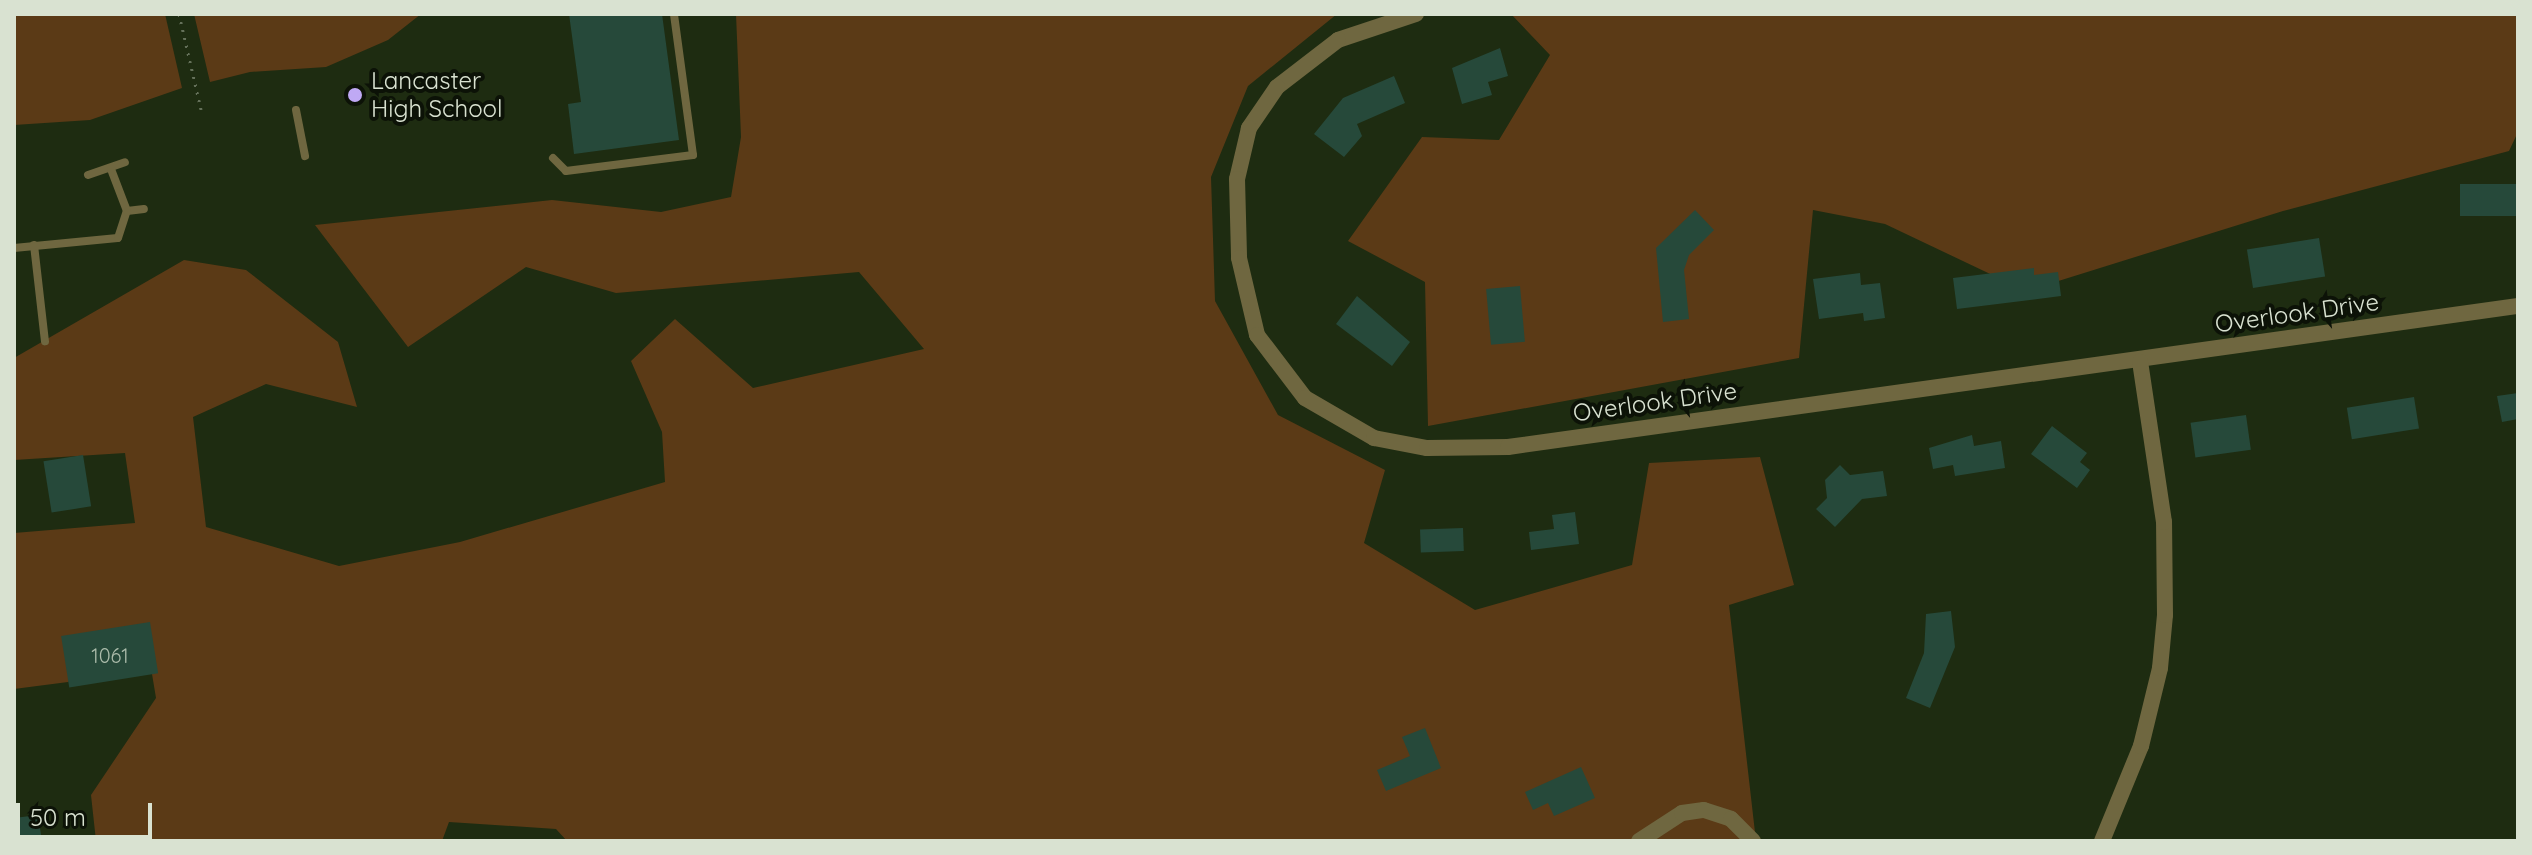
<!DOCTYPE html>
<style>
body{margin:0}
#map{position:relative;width:2532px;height:855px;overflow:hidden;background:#1e2c11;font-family:Quicksand,sans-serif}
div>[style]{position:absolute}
.green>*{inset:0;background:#5b3a16}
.building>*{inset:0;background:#26493a;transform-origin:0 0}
.path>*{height:3px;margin-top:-1.5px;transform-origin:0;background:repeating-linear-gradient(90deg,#65715a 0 2px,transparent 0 8px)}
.lane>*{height:8px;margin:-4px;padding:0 4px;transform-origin:4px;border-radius:4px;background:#6f6740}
.street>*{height:16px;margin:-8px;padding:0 8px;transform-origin:8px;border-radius:8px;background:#6f6740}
.dots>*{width:22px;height:22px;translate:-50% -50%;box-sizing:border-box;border:4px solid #0c1207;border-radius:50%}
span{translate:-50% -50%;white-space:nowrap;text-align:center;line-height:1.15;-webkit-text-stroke:8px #0c1207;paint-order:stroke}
.number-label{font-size:20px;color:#acbcab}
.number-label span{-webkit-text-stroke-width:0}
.poi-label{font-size:24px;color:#d9e2d1}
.left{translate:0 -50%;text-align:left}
.street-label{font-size:24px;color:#d9e2d1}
.frame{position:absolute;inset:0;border:16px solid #d9e2d1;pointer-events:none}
.scale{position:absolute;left:16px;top:803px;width:136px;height:36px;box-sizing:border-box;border:4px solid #d9e2d1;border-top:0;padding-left:10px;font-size:24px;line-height:28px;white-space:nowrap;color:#d9e2d1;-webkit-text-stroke:6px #0c1207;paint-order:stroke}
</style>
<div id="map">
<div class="green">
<i style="clip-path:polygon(14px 14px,165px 14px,182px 88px,90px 120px,14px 125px)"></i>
<i style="clip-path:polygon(194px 14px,421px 14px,388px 40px,326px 67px,250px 72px,210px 82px)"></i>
<i style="clip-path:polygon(736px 14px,1337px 14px,1248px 86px,1211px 177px,1215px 301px,1278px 415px,1385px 470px,1364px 543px,1475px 610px,1632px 565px,1649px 463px,1760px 457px,1794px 585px,1729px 605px,1756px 841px,567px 841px,556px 829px,449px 822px,442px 841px,96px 841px,91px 795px,156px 698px,145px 632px,68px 682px,14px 689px,14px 533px,135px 523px,125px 453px,14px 460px,14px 358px,184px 260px,246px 270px,338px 342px,357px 407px,266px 384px,193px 417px,206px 527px,339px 566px,460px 542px,665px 482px,662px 432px,631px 361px,675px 319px,753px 388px,924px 349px,859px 272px,616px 293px,526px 267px,408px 347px,315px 225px,552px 200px,661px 212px,731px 197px,741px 137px)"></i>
<i style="clip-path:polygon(1511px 14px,2518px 14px,2518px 132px,2509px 151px,2283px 211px,2026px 291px,1885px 224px,1813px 210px,1799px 358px,1428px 426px,1425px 282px,1348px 241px,1422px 137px,1499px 140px,1550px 55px)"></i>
</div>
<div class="building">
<i style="clip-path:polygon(569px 14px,662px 14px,679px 140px,574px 154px,568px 104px,581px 102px)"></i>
<i style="clip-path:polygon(1500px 48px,1508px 76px,1488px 82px,1492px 95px,1462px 104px,1452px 68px)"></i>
<i style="clip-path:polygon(1394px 76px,1405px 103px,1357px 124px,1362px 136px,1344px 157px,1314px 134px,1343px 98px)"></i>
<i style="left:2518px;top:184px;width:32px;height:58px;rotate:90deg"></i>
<i style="clip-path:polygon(1695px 210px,1714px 230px,1689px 255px,1684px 270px,1689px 319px,1663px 322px,1656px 248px)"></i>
<i style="left:2319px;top:238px;width:39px;height:73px;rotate:81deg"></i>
<i style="clip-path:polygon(2034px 268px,2034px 275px,2058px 272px,2061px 296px,1957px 309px,1953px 278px)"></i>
<i style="clip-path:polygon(1860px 273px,1861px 285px,1880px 283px,1885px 318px,1864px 321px,1863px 313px,1819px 319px,1813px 279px)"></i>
<i style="left:1520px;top:286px;width:56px;height:34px;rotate:85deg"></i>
<i style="clip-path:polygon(1357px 296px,1410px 342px,1392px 366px,1336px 324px)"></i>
<i style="clip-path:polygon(2518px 393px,2518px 419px,2502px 422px,2497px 396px)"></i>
<i style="left:2414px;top:397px;width:32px;height:68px;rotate:81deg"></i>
<i style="left:2246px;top:415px;width:35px;height:56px;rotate:82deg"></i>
<i style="clip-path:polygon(2052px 426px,2087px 453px,2080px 462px,2090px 470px,2077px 488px,2031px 454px)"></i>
<i style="clip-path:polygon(1972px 435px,1974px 446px,2001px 441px,2005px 468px,1955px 476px,1953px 465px,1933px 469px,1929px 448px)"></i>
<i style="left:83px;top:455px;width:52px;height:40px;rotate:81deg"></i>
<i style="clip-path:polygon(1840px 465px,1850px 475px,1883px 471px,1887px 496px,1862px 499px,1835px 527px,1816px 509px,1827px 498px,1825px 480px)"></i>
<i style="clip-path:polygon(1575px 512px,1579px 544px,1531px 550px,1529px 532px,1554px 529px,1552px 515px)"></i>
<i style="left:1463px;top:528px;width:23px;height:43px;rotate:88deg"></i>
<i style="clip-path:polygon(1951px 611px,1955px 647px,1930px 708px,1906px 698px,1924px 653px,1926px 614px)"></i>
<i style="left:150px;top:622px;width:52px;height:90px;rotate:81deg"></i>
<i style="clip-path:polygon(1425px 728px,1441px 768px,1386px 791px,1377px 770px,1410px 756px,1402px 737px)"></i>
<i style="clip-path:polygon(1581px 767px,1595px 798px,1554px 816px,1548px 803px,1533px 810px,1525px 792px)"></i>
<i style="clip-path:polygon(38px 815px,42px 841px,14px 841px,14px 818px)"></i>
</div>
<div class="path">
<i style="left:179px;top:14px;width:98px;rotate:77deg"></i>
</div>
<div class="lane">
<i style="left:296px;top:110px;width:47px;rotate:78.9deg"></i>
<i style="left:553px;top:158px;width:18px;rotate:45deg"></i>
<i style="left:566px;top:171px;width:128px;rotate:-7.2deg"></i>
<i style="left:693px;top:155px;width:142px;rotate:-97.7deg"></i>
<i style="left:88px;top:175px;width:39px;rotate:-19deg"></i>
<i style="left:127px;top:211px;width:17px;rotate:-7deg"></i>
<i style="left:34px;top:245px;width:97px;rotate:83.5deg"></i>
<i style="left:14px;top:248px;width:104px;rotate:-5.5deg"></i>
<i style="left:118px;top:238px;width:28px;rotate:-72deg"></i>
<i style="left:127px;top:211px;width:45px;rotate:-110.9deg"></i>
</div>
<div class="street">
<i style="left:1416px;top:14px;width:82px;rotate:161.6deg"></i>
<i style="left:1338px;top:40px;width:77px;rotate:142.4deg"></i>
<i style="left:1277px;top:87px;width:50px;rotate:124.3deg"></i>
<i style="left:1249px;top:128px;width:52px;rotate:103.2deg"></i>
<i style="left:1237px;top:179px;width:79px;rotate:88.5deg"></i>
<i style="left:1239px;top:258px;width:79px;rotate:76.8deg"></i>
<i style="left:1257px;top:335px;width:79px;rotate:52.7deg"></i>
<i style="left:1305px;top:398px;width:80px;rotate:30.1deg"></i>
<i style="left:1374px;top:438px;width:54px;rotate:10.7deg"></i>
<i style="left:1427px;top:448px;width:81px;rotate:-0.7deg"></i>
<i style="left:1508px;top:447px;width:1020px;rotate:-7.95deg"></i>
<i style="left:1639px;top:841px;width:51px;rotate:-33.1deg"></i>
<i style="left:1682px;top:813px;width:22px;rotate:-8deg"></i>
<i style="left:1704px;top:810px;width:28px;rotate:18deg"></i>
<i style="left:1731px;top:819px;width:31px;rotate:45deg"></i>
<i style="left:2102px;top:841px;width:103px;rotate:-67.7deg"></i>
<i style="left:2141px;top:746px;width:80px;rotate:-76.3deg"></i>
<i style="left:2160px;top:668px;width:53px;rotate:-84.6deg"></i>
<i style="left:2165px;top:615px;width:93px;rotate:-90.6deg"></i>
<i style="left:2164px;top:522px;width:162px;rotate:-98.5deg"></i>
</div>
<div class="dots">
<i style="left:355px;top:95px;background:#bfa9f4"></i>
</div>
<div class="number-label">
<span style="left:110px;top:655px">1061</span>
</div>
<div class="poi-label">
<span class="left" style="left:371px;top:95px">Lancaster<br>High School</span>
</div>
<div class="street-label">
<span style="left:2297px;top:313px;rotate:-8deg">Overlook Drive</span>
<span style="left:1655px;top:402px;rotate:-8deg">Overlook Drive</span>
</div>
<div class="frame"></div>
<div class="scale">50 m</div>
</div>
